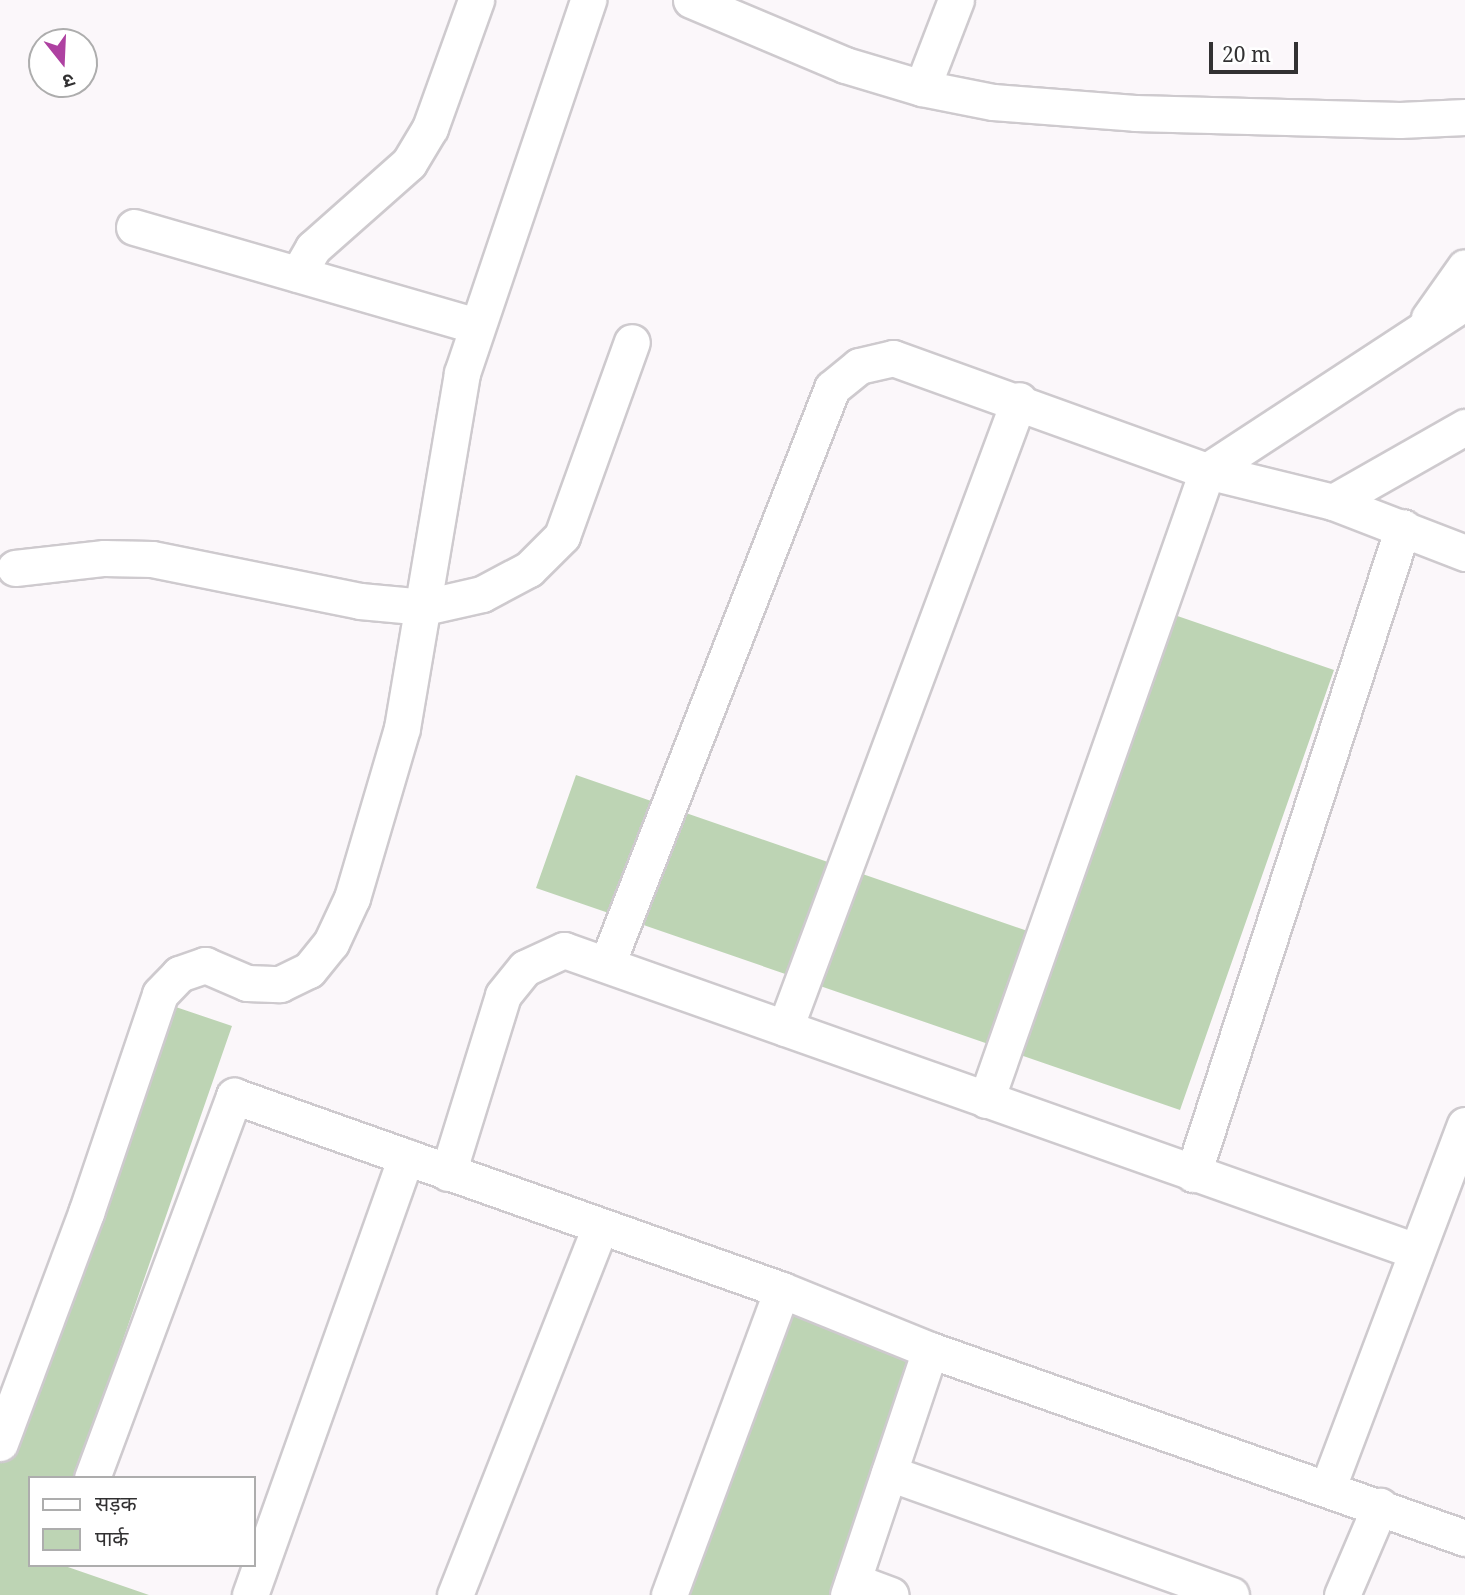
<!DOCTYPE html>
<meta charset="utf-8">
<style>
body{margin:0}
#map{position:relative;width:1465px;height:1595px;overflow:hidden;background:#fbf7fa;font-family:"Noto Serif","Noto Sans Devanagari",serif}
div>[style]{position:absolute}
.green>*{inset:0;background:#bdd4b4}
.roads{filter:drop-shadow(2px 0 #cecace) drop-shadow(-2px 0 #cecace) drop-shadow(0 2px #cecace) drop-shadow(0 -2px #cecace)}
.minor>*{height:35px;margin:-17.5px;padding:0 17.5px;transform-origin:17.5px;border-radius:17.5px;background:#fff}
span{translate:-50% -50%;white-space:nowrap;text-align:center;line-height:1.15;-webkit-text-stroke:7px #fff;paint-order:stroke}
.legend{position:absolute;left:28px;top:1476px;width:228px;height:91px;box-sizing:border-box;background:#fff;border:2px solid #adadad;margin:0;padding:9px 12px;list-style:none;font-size:21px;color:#323132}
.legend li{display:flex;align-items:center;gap:14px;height:35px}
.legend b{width:35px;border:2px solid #adadad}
.north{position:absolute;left:28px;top:28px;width:70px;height:70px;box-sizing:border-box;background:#fff;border:2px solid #adadad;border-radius:50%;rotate:162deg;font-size:19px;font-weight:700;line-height:28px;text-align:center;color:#323132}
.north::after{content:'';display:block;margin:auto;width:24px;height:32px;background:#ae41a1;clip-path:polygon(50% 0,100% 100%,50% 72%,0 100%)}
.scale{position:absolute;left:1209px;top:42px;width:89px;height:32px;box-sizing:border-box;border:4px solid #323132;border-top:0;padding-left:9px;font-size:21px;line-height:24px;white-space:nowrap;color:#323132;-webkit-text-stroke:5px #fff;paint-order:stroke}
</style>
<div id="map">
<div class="green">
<i style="clip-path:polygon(1160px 610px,1334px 670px,1180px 1110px,536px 888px,576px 775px,1045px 937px)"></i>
<i style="clip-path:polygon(158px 1001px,232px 1026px,75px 1478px,30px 1478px,30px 1565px,62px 1565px,149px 1595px,0 1595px,0 1456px)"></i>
<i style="clip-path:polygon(796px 1300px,923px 1346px,832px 1595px,688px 1595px)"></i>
</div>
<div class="roads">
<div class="minor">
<i style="left:691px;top:0;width:167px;rotate:22.9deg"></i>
<i style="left:845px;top:65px;width:80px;rotate:16.6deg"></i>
<i style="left:922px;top:88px;width:72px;rotate:11.2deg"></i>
<i style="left:993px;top:102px;width:142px;rotate:4.4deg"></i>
<i style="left:1135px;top:113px;width:265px;rotate:1.5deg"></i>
<i style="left:1400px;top:120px;width:65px;rotate:-2.6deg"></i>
<i style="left:922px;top:88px;width:94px;rotate:-68.9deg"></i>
<i style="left:134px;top:227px;width:357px;rotate:16.1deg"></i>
<i style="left:298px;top:274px;width:30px;rotate:-60deg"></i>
<i style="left:313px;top:248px;width:128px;rotate:-41.5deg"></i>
<i style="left:409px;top:163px;width:41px;rotate:-59deg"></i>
<i style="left:430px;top:128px;width:136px;rotate:-70.2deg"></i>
<i style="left:1429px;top:318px;width:62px;rotate:-54.8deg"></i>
<i style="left:1333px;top:502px;width:152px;rotate:-29.6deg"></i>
<i style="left:15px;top:568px;width:90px;rotate:-6.4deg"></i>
<i style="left:104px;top:558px;width:48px;rotate:1.2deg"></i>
<i style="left:152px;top:559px;width:212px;rotate:11.4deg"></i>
<i style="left:360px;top:601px;width:65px;rotate:5.3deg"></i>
<i style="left:425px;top:607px;width:58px;rotate:-12.8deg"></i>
<i style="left:482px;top:594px;width:53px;rotate:-28deg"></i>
<i style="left:529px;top:569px;width:47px;rotate:-45deg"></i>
<i style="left:562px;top:536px;width:206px;rotate:-70.2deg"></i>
<i style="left:607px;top:964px;width:618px;rotate:-68.66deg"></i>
<i style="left:832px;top:388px;width:35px;rotate:-39deg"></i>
<i style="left:859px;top:366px;width:35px;rotate:-13deg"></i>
<i style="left:893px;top:358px;width:334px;rotate:19.8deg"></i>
<i style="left:1207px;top:471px;width:130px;rotate:13.8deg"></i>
<i style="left:1333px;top:502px;width:142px;rotate:21.1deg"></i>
<i style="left:785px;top:1028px;width:670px;rotate:-69.56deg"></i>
<i style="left:986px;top:1100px;width:667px;rotate:-70.64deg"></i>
<i style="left:1207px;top:471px;width:308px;rotate:-33.2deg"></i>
<i style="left:448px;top:1173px;width:186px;rotate:-72.8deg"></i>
<i style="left:503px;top:995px;width:35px;rotate:-51deg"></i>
<i style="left:525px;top:968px;width:43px;rotate:-24.8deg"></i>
<i style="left:564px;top:950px;width:904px;rotate:19.46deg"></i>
<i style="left:1193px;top:1174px;width:680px;rotate:-72.02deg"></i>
<i style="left:0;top:1443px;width:246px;rotate:-69.5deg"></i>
<i style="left:86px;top:1213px;width:231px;rotate:-71.3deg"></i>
<i style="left:160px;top:994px;width:28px;rotate:-46deg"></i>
<i style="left:179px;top:974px;width:28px;rotate:-19deg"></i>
<i style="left:205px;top:965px;width:46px;rotate:23.2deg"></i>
<i style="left:247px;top:983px;width:33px;rotate:2deg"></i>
<i style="left:280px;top:984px;width:32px;rotate:-26deg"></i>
<i style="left:309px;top:970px;width:35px;rotate:-51deg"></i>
<i style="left:331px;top:943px;width:50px;rotate:-65deg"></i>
<i style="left:352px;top:898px;width:177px;rotate:-73.6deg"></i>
<i style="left:402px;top:728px;width:360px;rotate:-80.4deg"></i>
<i style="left:462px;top:373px;width:394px;rotate:-71.3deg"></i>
<i style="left:889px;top:1473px;width:363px;rotate:19.6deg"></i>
<i style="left:92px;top:1478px;width:408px;rotate:-69.6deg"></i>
<i style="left:234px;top:1096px;width:581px;rotate:19.49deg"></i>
<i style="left:782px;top:1290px;width:160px;rotate:22.1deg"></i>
<i style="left:930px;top:1350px;width:567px;rotate:19.36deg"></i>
<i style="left:1328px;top:1487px;width:387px;rotate:-69.3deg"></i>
<i style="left:853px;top:1581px;width:40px;rotate:20.2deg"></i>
<i style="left:250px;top:1595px;width:465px;rotate:-70.4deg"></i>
<i style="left:455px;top:1595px;width:396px;rotate:-68.5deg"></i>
<i style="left:669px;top:1595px;width:325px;rotate:-69.7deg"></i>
<i style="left:848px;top:1595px;width:258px;rotate:-71.5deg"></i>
<i style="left:1342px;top:1595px;width:97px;rotate:-66.9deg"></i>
</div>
</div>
<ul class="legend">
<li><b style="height:9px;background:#fff"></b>सड़क</li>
<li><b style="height:19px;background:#bdd4b4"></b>पार्क</li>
</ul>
<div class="north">उ</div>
<div class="scale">20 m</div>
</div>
